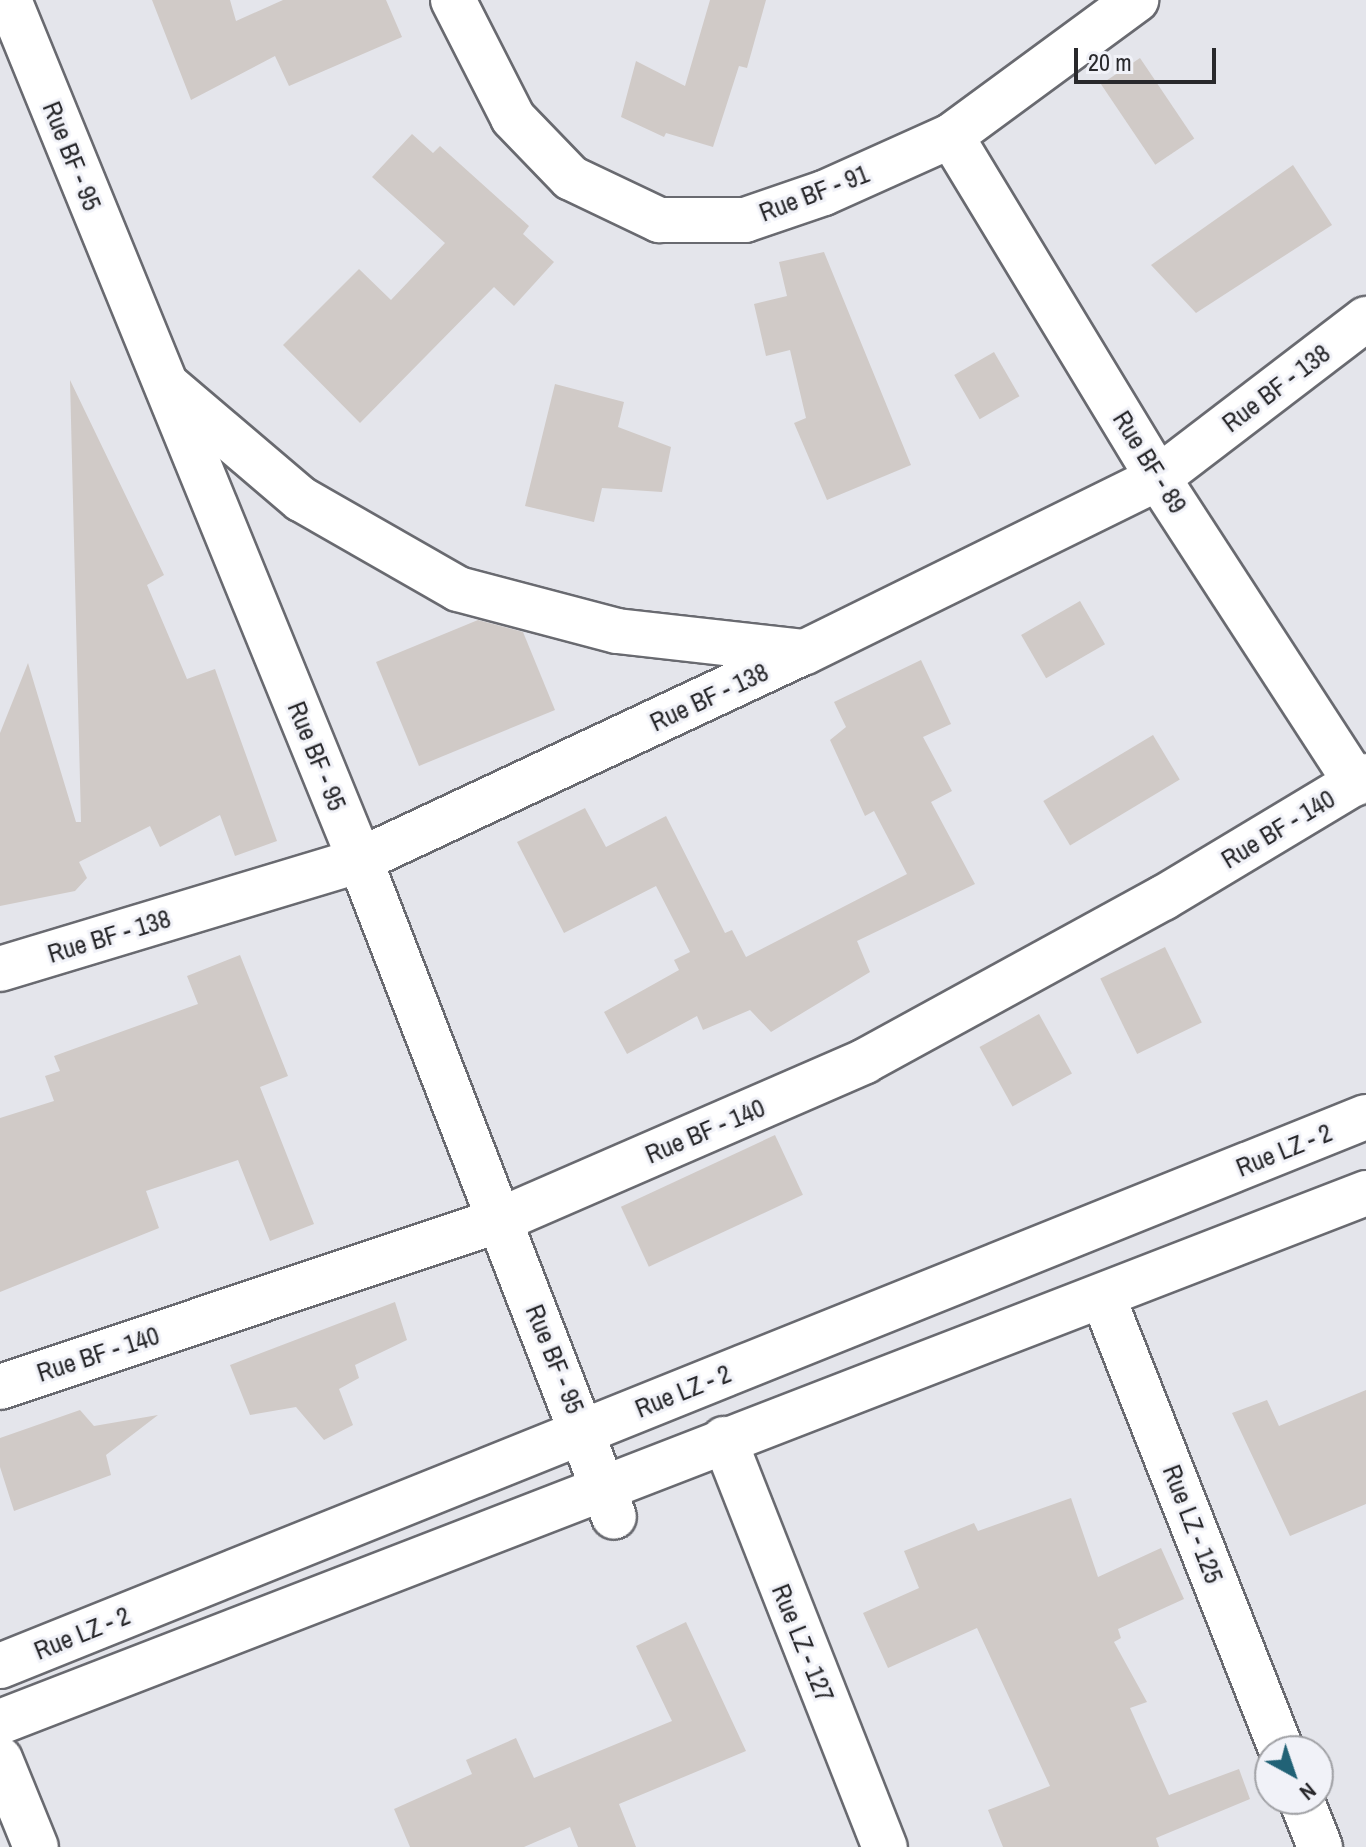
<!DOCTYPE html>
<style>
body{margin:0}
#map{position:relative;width:1366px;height:1847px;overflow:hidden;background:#e4e5eb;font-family:"Archivo Narrow",sans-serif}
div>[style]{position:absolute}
.building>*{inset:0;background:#d0cac7;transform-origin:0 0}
.roads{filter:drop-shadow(2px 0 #696a70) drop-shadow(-2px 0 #696a70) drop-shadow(0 2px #696a70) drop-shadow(0 -2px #696a70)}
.minor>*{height:44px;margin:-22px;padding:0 22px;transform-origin:22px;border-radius:22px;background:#fff}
.secondary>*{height:44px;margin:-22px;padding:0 22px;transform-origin:22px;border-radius:22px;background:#fff}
span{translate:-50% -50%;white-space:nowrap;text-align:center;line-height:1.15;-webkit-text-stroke:6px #f1f2f8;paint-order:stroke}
.street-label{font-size:26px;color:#29292c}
.north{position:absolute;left:1254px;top:1735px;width:80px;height:80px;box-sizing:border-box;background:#f1f2f8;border:2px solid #a1a2a6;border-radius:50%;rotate:140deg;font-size:22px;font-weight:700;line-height:32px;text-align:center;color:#29292c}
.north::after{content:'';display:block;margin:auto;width:28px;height:36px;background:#216276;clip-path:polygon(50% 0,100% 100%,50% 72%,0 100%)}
.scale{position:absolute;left:1074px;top:48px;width:142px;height:36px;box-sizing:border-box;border:4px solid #29292c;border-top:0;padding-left:10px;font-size:24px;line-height:28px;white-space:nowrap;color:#29292c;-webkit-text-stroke:6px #f1f2f8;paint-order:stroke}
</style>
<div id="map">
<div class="building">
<i style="clip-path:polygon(152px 0,230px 0,236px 21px,283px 0,386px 0,402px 37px,289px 86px,275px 56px,191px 100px)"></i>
<i style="clip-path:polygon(710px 0,766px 0,747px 68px,739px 66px,713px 147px,666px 133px,664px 137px,621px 117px,636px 61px,685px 86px)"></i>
<i style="left:1140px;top:58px;width:97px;height:47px;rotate:56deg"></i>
<i style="clip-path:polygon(412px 134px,433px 153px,440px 146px,529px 226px,523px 234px,554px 262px,514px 306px,494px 287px,360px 423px,283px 345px,359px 269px,391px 300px,445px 243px,372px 177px)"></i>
<i style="clip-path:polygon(1293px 165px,1332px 225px,1196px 313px,1151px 265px)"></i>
<i style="clip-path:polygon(824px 252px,911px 465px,827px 500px,794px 423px,806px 418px,790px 350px,766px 356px,754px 304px,787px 296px,779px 262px)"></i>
<i style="left:994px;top:352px;width:51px;height:46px;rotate:60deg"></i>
<i style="clip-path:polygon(70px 380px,164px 575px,147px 585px,187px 679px,215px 669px,277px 841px,235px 856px,220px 815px,160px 847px,150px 826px,79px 862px,87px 878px,75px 891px,0 906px,0 733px,28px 663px,76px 822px,81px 822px)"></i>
<i style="clip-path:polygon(555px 384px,624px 402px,618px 427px,671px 447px,662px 492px,602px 488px,594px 522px,525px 506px)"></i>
<i style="left:1080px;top:601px;width:50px;height:68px;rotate:60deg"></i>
<i style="clip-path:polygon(478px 620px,523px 632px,555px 710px,419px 766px,376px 662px)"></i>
<i style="clip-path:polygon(921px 660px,951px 724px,923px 737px,952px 791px,931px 802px,975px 884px,857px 941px,870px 972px,771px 1032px,750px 1010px,703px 1030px,697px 1016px,627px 1054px,604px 1012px,679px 970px,674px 960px,690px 952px,656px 886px,564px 933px,517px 842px,585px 808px,606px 847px,666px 816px,725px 933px,732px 930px,746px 957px,907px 874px,874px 811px,865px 816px,830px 740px,846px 727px,834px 702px)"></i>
<i style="left:1153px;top:735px;width:52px;height:128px;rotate:59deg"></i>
<i style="left:1165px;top:947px;width:84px;height:72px;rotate:64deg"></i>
<i style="clip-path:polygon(240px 955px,288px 1076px,260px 1087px,314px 1224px,270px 1241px,238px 1160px,146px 1191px,159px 1228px,0 1292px,0 1118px,54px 1101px,45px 1076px,60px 1071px,54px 1056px,198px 1004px,187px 976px)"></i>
<i style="left:1039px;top:1014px;width:68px;height:68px;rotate:61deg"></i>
<i style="left:775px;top:1135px;width:66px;height:170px;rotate:65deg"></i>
<i style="clip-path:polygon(395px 1302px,407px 1340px,355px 1365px,359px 1378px,339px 1389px,353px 1425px,324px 1440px,296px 1407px,250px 1415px,230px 1365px)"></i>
<i style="clip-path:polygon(1366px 1390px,1366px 1504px,1290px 1536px,1232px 1413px,1267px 1400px,1279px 1426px)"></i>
<i style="clip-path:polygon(80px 1410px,94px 1426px,158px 1415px,106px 1455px,111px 1475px,14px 1511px,0 1467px,0 1438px)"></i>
<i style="clip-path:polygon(1071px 1498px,1098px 1577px,1161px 1548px,1184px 1599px,1118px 1629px,1121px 1638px,1114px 1642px,1147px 1702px,1130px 1708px,1169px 1795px,1239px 1769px,1250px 1799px,1156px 1838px,1159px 1847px,1003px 1847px,988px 1810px,1050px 1786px,977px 1628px,888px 1668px,863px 1613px,919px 1588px,904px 1551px,974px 1523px,978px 1531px)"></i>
<i style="clip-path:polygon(686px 1622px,746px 1751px,619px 1804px,636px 1847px,578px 1847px,570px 1827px,524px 1847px,410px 1847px,394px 1809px,472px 1774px,466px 1760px,516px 1738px,534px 1778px,672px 1721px,636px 1646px)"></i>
</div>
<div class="roads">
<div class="minor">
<i style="left:9px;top:0;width:929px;rotate:67.8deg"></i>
<i style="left:360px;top:860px;width:704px;rotate:68.86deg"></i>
<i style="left:453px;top:0;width:132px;rotate:63deg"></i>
<i style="left:513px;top:118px;width:83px;rotate:46deg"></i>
<i style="left:571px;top:178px;width:98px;rotate:25.5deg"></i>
<i style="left:659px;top:220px;width:86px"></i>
<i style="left:745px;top:220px;width:83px;rotate:-18.9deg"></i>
<i style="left:824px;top:193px;width:139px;rotate:-24.2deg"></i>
<i style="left:951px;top:136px;width:230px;rotate:-36.3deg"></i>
<i style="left:951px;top:136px;width:400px;rotate:58.8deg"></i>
<i style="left:1158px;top:478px;width:364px;rotate:57deg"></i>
<i style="left:168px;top:386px;width:175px;rotate:40.4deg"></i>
<i style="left:301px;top:499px;width:181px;rotate:29.8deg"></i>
<i style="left:458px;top:589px;width:164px;rotate:14.8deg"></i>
<i style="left:617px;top:631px;width:189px;rotate:6.4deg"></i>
<i style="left:0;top:969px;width:376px;rotate:-16.8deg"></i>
<i style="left:360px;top:860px;width:491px;rotate:-25.1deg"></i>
<i style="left:805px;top:652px;width:394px;rotate:-26.2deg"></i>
<i style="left:1158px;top:478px;width:262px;rotate:-37.4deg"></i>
<i style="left:1103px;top:1297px;width:488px;rotate:68.5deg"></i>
<i style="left:0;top:1387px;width:527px;rotate:-18.47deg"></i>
<i style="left:500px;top:1220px;width:398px;rotate:-23.5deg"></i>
<i style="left:865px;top:1061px;width:340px;rotate:-28.7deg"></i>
<i style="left:1163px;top:898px;width:237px;rotate:-31deg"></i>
<i style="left:724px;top:1439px;width:439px;rotate:68.5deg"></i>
<i style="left:0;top:1759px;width:95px;rotate:67.8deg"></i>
<i style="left:1301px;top:1799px;width:52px;rotate:68.4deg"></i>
</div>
<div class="secondary">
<i style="left:0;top:1666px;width:1472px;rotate:-21.9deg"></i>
<i style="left:0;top:1722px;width:1465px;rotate:-21.17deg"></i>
</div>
</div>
<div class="street-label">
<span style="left:72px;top:156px;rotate:68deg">Rue BF - 95</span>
<span style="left:814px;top:193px;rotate:-21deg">Rue BF - 91</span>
<span style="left:1276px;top:388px;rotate:-37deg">Rue BF - 138</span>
<span style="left:1150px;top:462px;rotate:58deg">Rue BF - 89</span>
<span style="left:709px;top:697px;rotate:-25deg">Rue BF - 138</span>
<span style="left:317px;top:756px;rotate:68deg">Rue BF - 95</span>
<span style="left:1278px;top:829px;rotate:-31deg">Rue BF - 140</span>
<span style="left:109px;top:936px;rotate:-17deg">Rue BF - 138</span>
<span style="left:705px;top:1131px;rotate:-23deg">Rue BF - 140</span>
<span style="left:1284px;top:1150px;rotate:-22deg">Rue LZ - 2</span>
<span style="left:98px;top:1354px;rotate:-18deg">Rue BF - 140</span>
<span style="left:555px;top:1359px;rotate:68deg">Rue BF - 95</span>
<span style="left:683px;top:1391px;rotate:-22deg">Rue LZ - 2</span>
<span style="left:1193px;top:1524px;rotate:69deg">Rue LZ - 125</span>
<span style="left:82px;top:1633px;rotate:-22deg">Rue LZ - 2</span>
<span style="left:803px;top:1643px;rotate:68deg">Rue LZ - 127</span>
</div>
<div class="north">N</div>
<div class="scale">20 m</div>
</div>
